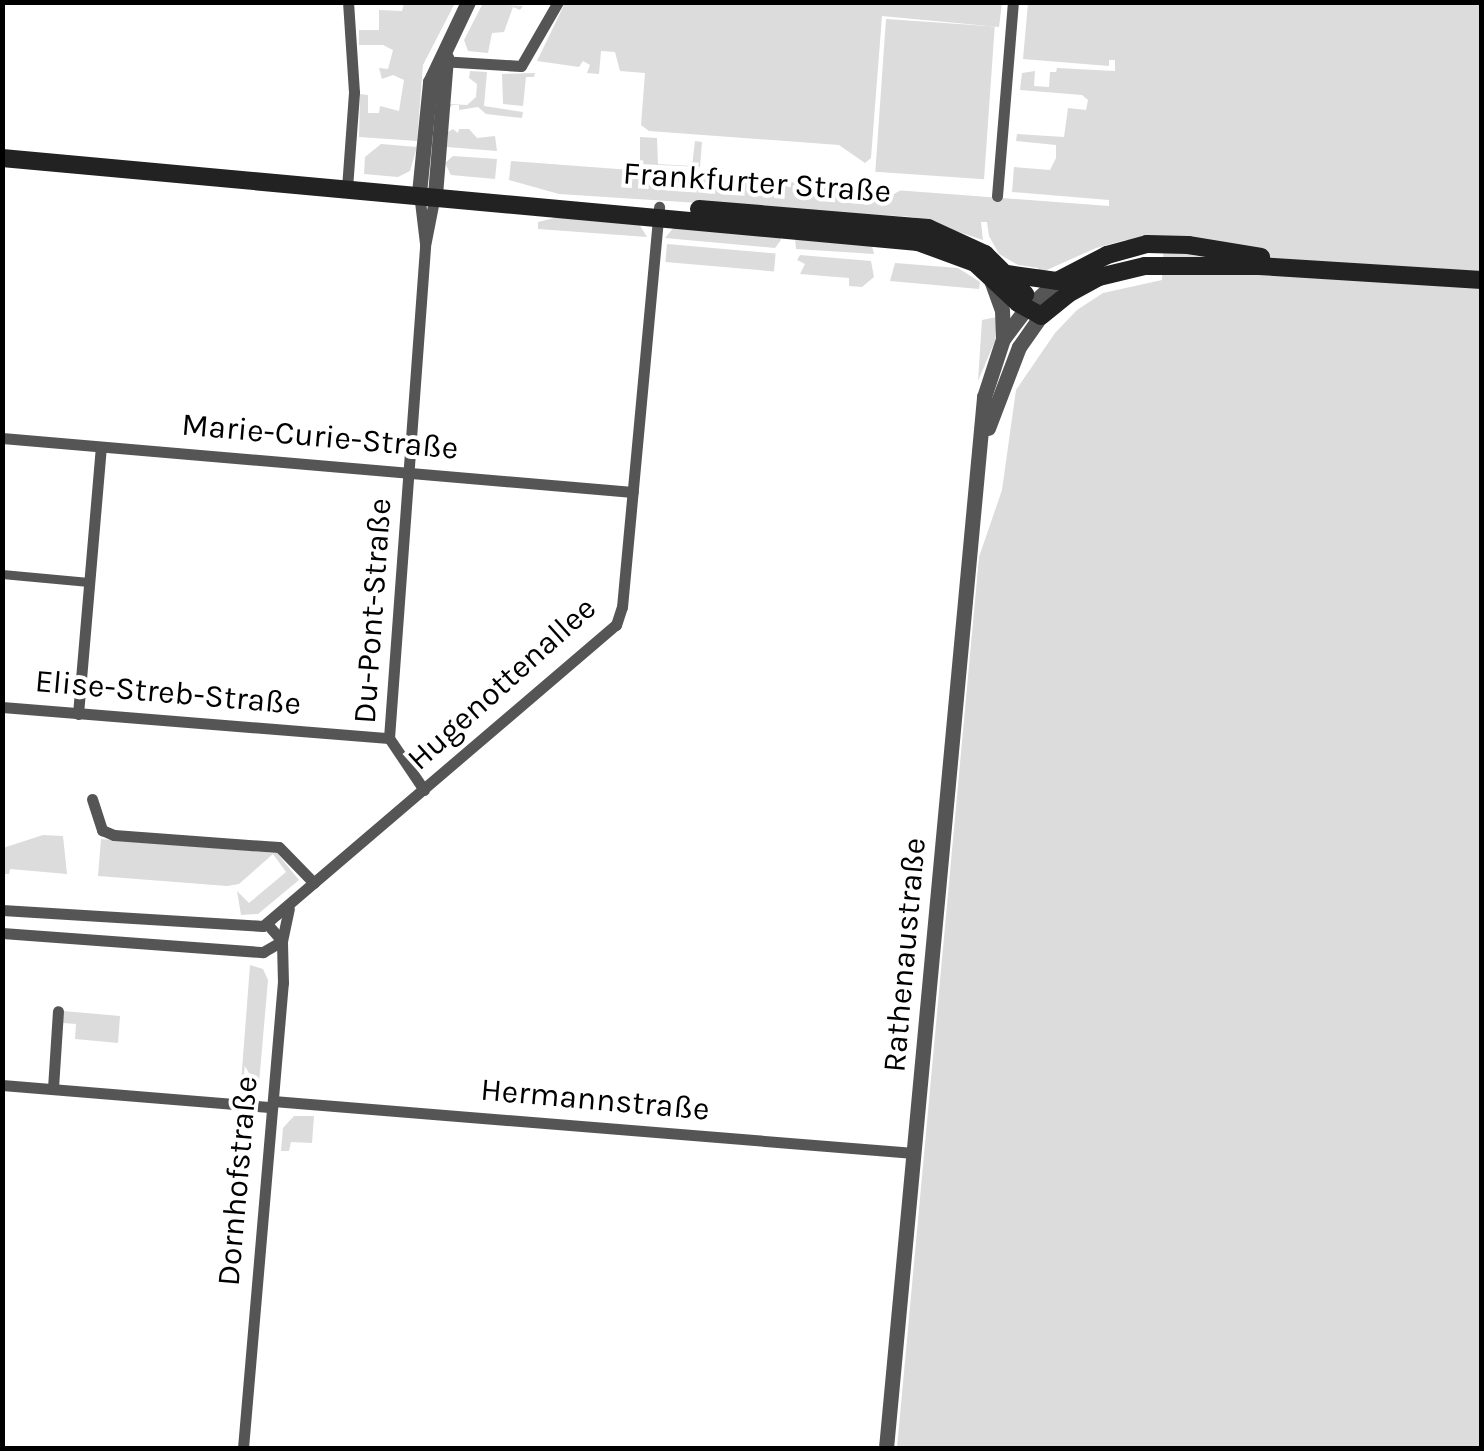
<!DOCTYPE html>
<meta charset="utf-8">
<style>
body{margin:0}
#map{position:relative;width:1484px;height:1451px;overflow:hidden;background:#fff;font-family:Karla,sans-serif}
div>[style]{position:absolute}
.green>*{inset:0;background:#dcdcdc;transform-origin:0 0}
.pedestrian>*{height:9px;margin:-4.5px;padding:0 4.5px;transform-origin:4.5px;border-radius:4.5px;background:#555}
.minor>*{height:11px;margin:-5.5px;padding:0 5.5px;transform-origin:5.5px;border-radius:5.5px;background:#555}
.tertiary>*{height:15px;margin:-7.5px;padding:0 7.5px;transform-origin:7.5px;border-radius:7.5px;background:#555}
.secondary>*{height:18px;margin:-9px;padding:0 9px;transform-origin:9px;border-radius:9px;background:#222}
span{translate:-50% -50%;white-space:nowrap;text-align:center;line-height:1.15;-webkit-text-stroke:8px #fff;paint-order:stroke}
.street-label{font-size:32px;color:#000}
.frame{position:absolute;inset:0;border:5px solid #000;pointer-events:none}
</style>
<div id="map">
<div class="green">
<i style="clip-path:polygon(404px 3px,455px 3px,423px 65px,417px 141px,359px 137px,360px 94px,368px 95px,368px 113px,379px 113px,380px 106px,399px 111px,404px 80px,393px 75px,382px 79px,379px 68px,388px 69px,393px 50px,383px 45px,359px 45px,359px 30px,379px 30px,379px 10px,402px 11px)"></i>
<i style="clip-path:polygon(483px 3px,523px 6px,520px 10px,513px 7px,504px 32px,492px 33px,488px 53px,468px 51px,464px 40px)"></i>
<i style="clip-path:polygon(565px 3px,565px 2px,1002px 3px,999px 27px,882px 16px,871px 158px,865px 163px,839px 145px,649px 131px,641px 125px,645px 73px,620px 71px,615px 52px,601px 51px,599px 74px,587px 73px,590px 65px,583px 61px,579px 67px,537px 61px)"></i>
<i style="clip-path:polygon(1028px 3px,1481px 3px,1481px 1448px,897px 1448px,979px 557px,1002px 490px,1016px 390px,1055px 333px,1077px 310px,1103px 293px,1162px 280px,1164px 240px,1125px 240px,1096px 248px,1038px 274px,1038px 268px,1018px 265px,999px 254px,989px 236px,987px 222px,981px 222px,983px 240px,913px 217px,559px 194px,509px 180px,511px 161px,1109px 206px,1109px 200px,1012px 192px,1014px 167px,1050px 170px,1056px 158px,1056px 145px,1016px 141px,1017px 134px,1064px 137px,1068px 108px,1086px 110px,1088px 100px,1082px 95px,1020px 90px,1022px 73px,1035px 71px,1034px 86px,1049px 87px,1050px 72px,1056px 72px,1057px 68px,1115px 71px,1115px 60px,1109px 60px,1109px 66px,1023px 59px)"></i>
<i style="left:886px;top:19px;width:109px;height:153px;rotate:4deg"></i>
<i style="clip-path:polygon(470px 71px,487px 72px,484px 106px,523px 112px,522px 118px,486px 114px,478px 107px,459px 110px,459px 105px,452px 105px,449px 109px,450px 104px,467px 105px,476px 97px,477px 84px,469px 78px)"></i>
<i style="clip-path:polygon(535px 73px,534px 77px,526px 77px,523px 106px,503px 104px,502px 74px)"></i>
<i style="clip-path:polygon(453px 129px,458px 133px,459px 129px,469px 129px,477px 138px,495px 136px,497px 151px,447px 147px,448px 132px)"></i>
<i style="clip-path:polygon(640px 137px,657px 138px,658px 164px,692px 166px,695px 141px,702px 142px,700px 167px,640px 164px)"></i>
<i style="clip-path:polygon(381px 144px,417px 147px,410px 171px,398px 177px,364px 174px,365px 157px)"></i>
<i style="clip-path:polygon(453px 156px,497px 159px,495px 179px,451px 175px,445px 163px)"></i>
<i style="clip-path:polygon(563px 216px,639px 224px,647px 237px,538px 229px,538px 222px)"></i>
<i style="clip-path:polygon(674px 227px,780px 237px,781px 240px,775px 248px,665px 238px)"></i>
<i style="clip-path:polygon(795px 238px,872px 246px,874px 254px,796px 249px)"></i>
<i style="left:667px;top:244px;width:109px;height:18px;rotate:5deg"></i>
<i style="clip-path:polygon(800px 255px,871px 261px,874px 277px,862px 287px,849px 286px,849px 278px,800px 274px,805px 264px,797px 260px)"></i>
<i style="clip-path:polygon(895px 263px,958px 268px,980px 282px,979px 289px,890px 281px)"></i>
<i style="clip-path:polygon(997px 317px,995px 341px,978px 381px,982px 320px)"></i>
<i style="clip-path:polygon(43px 835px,63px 836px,67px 874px,10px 869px,9px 874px,3px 874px,3px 848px)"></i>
<i style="clip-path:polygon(101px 839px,277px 853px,299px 880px,258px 914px,241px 915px,237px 891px,249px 903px,286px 872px,273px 854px,239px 884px,227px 886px,98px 876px)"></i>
<i style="clip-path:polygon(250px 965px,263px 969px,268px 980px,259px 1083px,252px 1094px,240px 1096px)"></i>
<i style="clip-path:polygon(63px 1011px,120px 1016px,118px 1043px,75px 1039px,76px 1024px,63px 1023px)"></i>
<i style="clip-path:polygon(294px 1116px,314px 1116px,312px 1143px,291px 1142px,289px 1151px,281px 1151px,283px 1128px)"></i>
</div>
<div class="pedestrian">
<i style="left:2px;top:574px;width:87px;rotate:5.3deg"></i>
</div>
<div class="minor">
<i style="left:440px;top:61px;width:81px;rotate:3.5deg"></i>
<i style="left:521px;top:66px;width:74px;rotate:-60deg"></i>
<i style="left:347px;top:188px;width:96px;rotate:-85.8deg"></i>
<i style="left:354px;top:92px;width:90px;rotate:-93.8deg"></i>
<i style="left:419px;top:193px;width:50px;rotate:83.2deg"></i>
<i style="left:997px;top:196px;width:195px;rotate:-85.3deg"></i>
<i style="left:2px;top:438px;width:633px;rotate:4.89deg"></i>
<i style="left:2px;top:707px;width:388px;rotate:4.6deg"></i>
<i style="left:78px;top:714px;width:268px;rotate:-85.1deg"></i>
<i style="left:424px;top:790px;width:63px;rotate:-123.9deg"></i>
<i style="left:389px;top:738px;width:493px;rotate:-85.8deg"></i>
<i style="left:425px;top:246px;width:52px;rotate:-78.9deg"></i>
<i style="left:92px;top:799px;width:33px;rotate:72deg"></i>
<i style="left:102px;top:830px;width:13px;rotate:23deg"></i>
<i style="left:114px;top:835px;width:165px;rotate:4.2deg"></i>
<i style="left:279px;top:847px;width:50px;rotate:45.8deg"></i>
<i style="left:2px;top:910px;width:261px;rotate:3.5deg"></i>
<i style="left:263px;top:926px;width:464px;rotate:-40.5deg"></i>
<i style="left:616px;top:625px;width:19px;rotate:-72deg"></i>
<i style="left:622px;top:607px;width:402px;rotate:-84.7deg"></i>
<i style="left:2px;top:933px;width:262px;rotate:4.2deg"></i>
<i style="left:263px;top:952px;width:22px;rotate:-30deg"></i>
<i style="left:282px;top:941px;width:33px;rotate:-78deg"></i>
<i style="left:2px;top:1085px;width:271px;rotate:4.7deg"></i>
<i style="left:53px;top:1088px;width:77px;rotate:-86.3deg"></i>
<i style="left:273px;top:1101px;width:643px;rotate:4.64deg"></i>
<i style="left:243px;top:1448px;width:467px;rotate:-85.1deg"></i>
<i style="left:283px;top:983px;width:42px;rotate:-91.4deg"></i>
<i style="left:282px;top:941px;width:23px;rotate:-131deg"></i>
</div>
<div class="tertiary">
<i style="left:419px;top:193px;width:112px;rotate:-84.3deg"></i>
<i style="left:430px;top:82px;width:89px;rotate:-64.6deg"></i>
<i style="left:435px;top:195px;width:138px;rotate:-85.4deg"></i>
<i style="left:991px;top:280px;width:32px;rotate:70deg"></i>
<i style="left:1002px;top:310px;width:29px;rotate:88deg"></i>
<i style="left:988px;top:428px;width:87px;rotate:-69.1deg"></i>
<i style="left:1019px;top:347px;width:38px;rotate:-55deg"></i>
<i style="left:886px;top:1448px;width:1056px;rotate:-84.67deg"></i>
<i style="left:984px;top:397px;width:61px;rotate:-71.9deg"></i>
<i style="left:1003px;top:339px;width:38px;rotate:-53deg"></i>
<i style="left:1026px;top:309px;width:42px;rotate:-42.1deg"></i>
</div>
<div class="secondary">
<i style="left:2px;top:158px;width:920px;rotate:5.24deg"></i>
<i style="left:918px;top:242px;width:61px;rotate:20.2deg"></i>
<i style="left:975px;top:263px;width:59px;rotate:42.9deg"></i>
<i style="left:1018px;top:303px;width:26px;rotate:29deg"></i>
<i style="left:699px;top:209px;width:230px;rotate:4.7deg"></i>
<i style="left:928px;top:228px;width:63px;rotate:24.5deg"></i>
<i style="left:985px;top:254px;width:57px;rotate:45deg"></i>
<i style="left:1007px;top:274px;width:50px;rotate:8deg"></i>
<i style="left:1057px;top:281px;width:56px;rotate:-27.5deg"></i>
<i style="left:1107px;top:255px;width:41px;rotate:-15.4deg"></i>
<i style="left:1147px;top:244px;width:41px;rotate:1.4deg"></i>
<i style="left:1188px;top:245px;width:74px;rotate:9.3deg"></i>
<i style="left:1041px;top:316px;width:35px;rotate:-39deg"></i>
<i style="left:1068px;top:294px;width:35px;rotate:-29deg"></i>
<i style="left:1099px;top:277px;width:47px;rotate:-13.4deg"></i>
<i style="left:1145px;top:266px;width:114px"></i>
<i style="left:1259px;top:266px;width:223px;rotate:3.6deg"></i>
</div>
<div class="street-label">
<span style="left:757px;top:183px;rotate:4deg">Frankfurter Straße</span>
<span style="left:320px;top:437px;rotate:5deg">Marie-Curie-Straße</span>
<span style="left:373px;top:611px;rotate:-86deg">Du-Pont-Straße</span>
<span style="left:502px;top:684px;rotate:-42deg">Hugenottenallee</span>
<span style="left:168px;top:693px;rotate:5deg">Elise-Streb-Straße</span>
<span style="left:905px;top:955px;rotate:-85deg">Rathenaustraße</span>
<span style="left:595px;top:1100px;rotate:5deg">Hermannstraße</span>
<span style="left:238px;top:1181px;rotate:-85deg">Dornhofstraße</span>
</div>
<div class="frame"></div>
</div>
